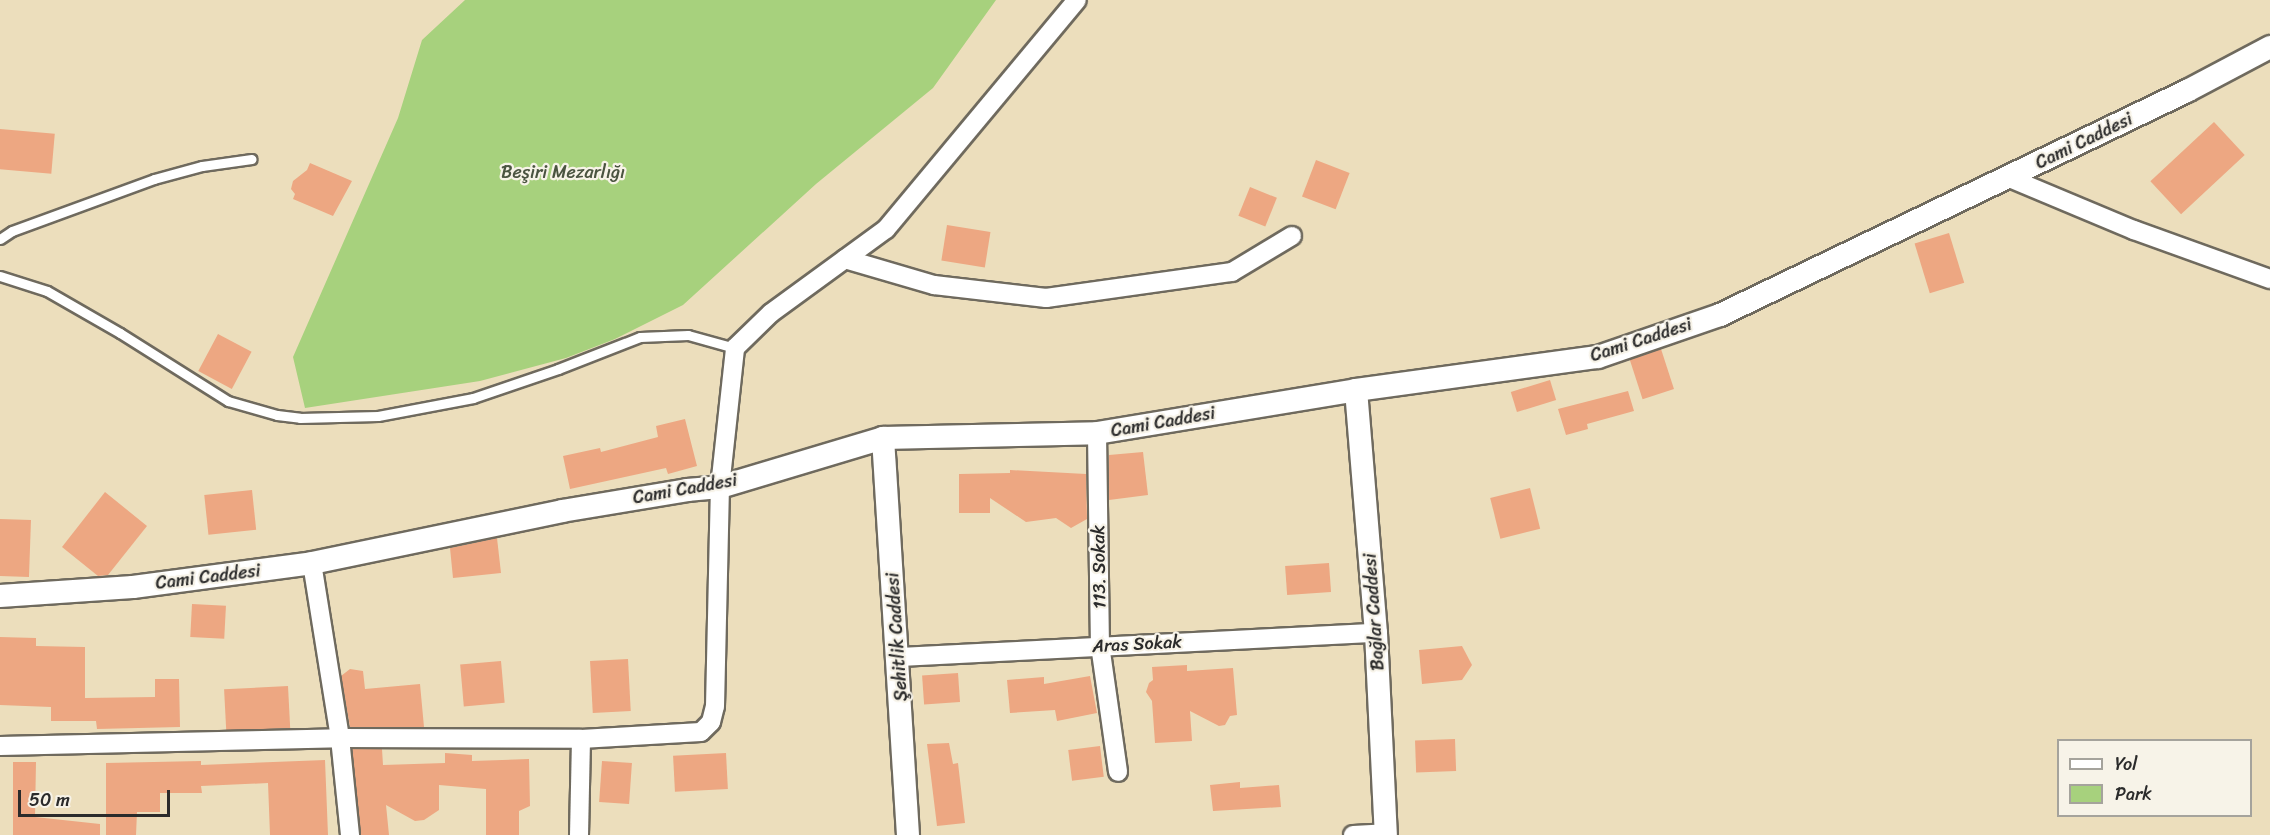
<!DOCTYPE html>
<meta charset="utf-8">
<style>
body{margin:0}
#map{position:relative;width:2270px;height:835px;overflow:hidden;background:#ecdebc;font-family:Sriracha,sans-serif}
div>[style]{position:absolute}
.green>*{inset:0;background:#a7d17d}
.building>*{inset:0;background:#eda782;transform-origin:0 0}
.roads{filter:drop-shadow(2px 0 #6f6a5e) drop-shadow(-2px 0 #6f6a5e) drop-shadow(0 2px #6f6a5e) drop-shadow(0 -2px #6f6a5e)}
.service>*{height:9px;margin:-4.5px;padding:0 4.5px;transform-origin:4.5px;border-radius:4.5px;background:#fff}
.minor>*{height:18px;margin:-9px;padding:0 9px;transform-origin:9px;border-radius:9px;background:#fff}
.tertiary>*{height:22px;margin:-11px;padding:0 11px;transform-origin:11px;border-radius:11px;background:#fff}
span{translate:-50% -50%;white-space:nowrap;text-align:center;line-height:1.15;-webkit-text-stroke:4.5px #f7f3e8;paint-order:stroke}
.street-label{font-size:18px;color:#2b2b2b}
.park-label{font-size:18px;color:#4a5440}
.legend{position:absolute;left:2057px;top:739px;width:195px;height:78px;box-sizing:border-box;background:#f7f3e8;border:2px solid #a5a39c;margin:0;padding:8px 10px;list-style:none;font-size:18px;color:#2b2b2b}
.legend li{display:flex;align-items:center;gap:12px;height:30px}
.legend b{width:30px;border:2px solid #a5a39c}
.scale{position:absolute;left:18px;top:790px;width:152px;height:27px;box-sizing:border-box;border:3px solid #2b2b2b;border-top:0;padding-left:8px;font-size:18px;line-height:21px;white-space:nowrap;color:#2b2b2b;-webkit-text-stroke:4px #f7f3e8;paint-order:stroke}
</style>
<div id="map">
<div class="green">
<i style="clip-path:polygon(465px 0,996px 0,933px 88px,816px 184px,683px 305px,615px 339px,566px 358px,480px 381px,305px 408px,293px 357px,398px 118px,422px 40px)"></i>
</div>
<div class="building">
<i style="left:2214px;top:122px;width:45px;height:87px;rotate:47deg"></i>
<i style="left:0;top:129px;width:55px;height:40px;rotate:5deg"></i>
<i style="left:1316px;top:160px;width:36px;height:39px;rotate:21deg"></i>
<i style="clip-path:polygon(310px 163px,352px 181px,333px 216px,293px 199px,295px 194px,291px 189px,293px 181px,307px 170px)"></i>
<i style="left:1250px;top:187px;width:29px;height:31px;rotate:22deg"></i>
<i style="left:947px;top:225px;width:44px;height:36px;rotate:9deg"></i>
<i style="left:1949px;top:233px;width:52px;height:36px;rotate:73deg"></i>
<i style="left:218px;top:334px;width:38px;height:42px;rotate:28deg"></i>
<i style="left:1661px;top:349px;width:42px;height:33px;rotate:72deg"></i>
<i style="left:1550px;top:380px;width:21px;height:41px;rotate:73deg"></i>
<i style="clip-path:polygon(1628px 391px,1634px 411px,1587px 424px,1588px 429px,1566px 435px,1558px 409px)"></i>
<i style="clip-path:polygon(685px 419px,697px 466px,668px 474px,666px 468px,570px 489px,563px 456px,600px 448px,601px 452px,658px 437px,656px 426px)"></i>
<i style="clip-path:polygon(1143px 452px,1148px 495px,1109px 500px,1109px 455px)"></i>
<i style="clip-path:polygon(1010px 470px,1086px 474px,1087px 519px,1071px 528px,1056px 518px,1026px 522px,990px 498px,990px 513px,959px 513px,959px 474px,1010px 473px)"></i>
<i style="left:1530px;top:488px;width:42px;height:41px;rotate:76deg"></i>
<i style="left:252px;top:490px;width:40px;height:48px;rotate:84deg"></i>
<i style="clip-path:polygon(105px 492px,147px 526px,108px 575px,98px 576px,62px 547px)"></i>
<i style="left:0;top:519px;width:31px;height:57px;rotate:2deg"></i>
<i style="clip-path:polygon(497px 538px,501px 573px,453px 578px,450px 548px)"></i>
<i style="left:1329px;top:563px;width:29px;height:44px;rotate:86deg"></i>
<i style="left:192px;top:604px;width:34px;height:33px;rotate:3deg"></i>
<i style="clip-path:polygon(0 637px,36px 638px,36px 646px,85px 647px,85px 698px,155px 697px,155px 679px,179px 679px,180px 727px,97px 729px,96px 721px,51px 721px,51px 707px,0 705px)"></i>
<i style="clip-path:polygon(1462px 646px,1472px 665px,1462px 680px,1422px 684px,1419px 650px)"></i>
<i style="left:628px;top:659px;width:52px;height:38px;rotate:87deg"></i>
<i style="left:501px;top:661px;width:42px;height:41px;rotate:85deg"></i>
<i style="clip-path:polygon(1187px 665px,1187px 671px,1233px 668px,1237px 715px,1230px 716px,1225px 725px,1219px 726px,1190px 711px,1192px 741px,1155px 743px,1152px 701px,1146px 692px,1149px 683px,1153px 680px,1152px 667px)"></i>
<i style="clip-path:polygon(350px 669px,363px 671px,365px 689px,420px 684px,424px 727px,350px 727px,341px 676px)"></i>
<i style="left:958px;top:673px;width:29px;height:36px;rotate:86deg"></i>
<i style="clip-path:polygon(1090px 676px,1097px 713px,1057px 721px,1055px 710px,1010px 713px,1007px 680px,1044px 677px,1044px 684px)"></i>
<i style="left:288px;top:686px;width:42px;height:64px;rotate:87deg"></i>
<i style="left:1455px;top:739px;width:32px;height:40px;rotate:88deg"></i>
<i style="clip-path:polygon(949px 743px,953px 764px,958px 763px,965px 823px,937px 826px,927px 744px)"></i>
<i style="left:1100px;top:746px;width:31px;height:32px;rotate:83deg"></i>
<i style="clip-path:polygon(352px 749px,382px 749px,383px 765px,445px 763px,445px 753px,472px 755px,472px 761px,529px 759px,530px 806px,519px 811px,519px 835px,486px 835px,486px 789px,439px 785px,439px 810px,424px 820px,415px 821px,386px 805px,389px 835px,361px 835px)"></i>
<i style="left:726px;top:753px;width:36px;height:53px;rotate:87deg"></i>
<i style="clip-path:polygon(325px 760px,328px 835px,270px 835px,268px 783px,201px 786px,202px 793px,160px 793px,160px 812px,137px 812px,136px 835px,106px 835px,106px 763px,201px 761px,201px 765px)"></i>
<i style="left:602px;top:761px;width:30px;height:41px;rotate:4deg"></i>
<i style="clip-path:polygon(13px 762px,36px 762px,35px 817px,100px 824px,100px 835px,13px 835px)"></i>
<i style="clip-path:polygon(1240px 782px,1240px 788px,1279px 785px,1281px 807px,1213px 811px,1210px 785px)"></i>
</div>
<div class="roads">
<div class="service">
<i style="left:0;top:239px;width:14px;rotate:-34deg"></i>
<i style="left:12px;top:231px;width:151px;rotate:-20.1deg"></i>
<i style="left:154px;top:179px;width:50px;rotate:-15.2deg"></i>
<i style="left:202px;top:166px;width:50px;rotate:-8deg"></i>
<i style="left:0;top:276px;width:49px;rotate:17.7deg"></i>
<i style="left:47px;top:291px;width:84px;rotate:29.9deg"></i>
<i style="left:120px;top:333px;width:128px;rotate:32.2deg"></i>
<i style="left:228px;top:401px;width:51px;rotate:15.9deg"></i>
<i style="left:277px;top:415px;width:23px;rotate:7deg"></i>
<i style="left:300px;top:418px;width:78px;rotate:-1.5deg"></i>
<i style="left:378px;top:416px;width:97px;rotate:-10.7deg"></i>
<i style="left:473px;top:398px;width:90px;rotate:-18.8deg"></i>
<i style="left:558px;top:369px;width:88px;rotate:-21.3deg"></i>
<i style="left:640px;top:337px;width:48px;rotate:-2.4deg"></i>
<i style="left:688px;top:335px;width:49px;rotate:15.5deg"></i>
</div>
<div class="minor">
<i style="left:2007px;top:177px;width:138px;rotate:22.7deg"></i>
<i style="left:2134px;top:230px;width:145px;rotate:19.8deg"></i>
<i style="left:845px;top:259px;width:93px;rotate:16.3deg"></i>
<i style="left:934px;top:285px;width:113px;rotate:6.6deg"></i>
<i style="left:1046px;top:298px;width:188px;rotate:-8deg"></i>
<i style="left:1232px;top:272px;width:70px;rotate:-31deg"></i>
<i style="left:1097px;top:433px;width:212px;rotate:89.2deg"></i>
<i style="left:1100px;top:645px;width:128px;rotate:81.9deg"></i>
<i style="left:312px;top:563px;width:177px;rotate:80.9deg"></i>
<i style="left:340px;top:738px;width:98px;rotate:84.1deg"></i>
<i style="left:899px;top:657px;width:478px;rotate:-2.9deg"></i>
<i style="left:0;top:746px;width:340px;rotate:-1.3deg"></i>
<i style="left:340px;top:738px;width:241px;rotate:0.2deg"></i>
<i style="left:581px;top:739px;width:120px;rotate:-3.3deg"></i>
<i style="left:701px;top:732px;width:14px;rotate:-45deg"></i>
<i style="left:711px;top:722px;width:16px;rotate:-76deg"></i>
<i style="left:715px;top:706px;width:219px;rotate:-88.7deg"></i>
<i style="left:720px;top:487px;width:140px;rotate:-83.8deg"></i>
<i style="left:735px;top:348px;width:50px;rotate:-44.2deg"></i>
<i style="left:771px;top:313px;width:142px;rotate:-36.1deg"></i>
<i style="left:886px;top:229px;width:298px;rotate:-50.2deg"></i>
<i style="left:579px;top:835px;width:96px;rotate:-88.8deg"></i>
<i style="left:1353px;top:835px;width:33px;rotate:-3deg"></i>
</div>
<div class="tertiary">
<i style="left:1356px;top:390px;width:244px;rotate:85.3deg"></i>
<i style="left:1376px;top:633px;width:202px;rotate:87.2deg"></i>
<i style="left:883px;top:438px;width:398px;rotate:86.4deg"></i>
<i style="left:0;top:596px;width:133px;rotate:-3.9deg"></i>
<i style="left:133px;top:587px;width:181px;rotate:-7.6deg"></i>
<i style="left:312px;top:563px;width:255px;rotate:-11.7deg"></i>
<i style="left:562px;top:511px;width:127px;rotate:-9.5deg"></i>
<i style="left:687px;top:490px;width:33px;rotate:-5deg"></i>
<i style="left:720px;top:487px;width:170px;rotate:-16.7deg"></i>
<i style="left:883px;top:438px;width:214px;rotate:-1.3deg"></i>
<i style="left:1097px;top:433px;width:263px;rotate:-9.4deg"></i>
<i style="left:1356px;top:390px;width:244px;rotate:-7.8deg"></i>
<i style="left:1598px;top:357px;width:129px;rotate:-19deg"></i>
<i style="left:1720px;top:315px;width:518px;rotate:-25.63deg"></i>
<i style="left:2187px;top:91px;width:94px;rotate:-27.9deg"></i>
</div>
</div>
<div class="street-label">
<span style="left:2084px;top:141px;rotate:-26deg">Cami Caddesi</span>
<span style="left:1641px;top:340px;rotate:-18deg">Cami Caddesi</span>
<span style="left:1163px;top:422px;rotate:-10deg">Cami Caddesi</span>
<span style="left:685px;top:489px;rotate:-10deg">Cami Caddesi</span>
<span style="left:1099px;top:567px;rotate:-91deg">113. Sokak</span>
<span style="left:208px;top:577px;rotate:-7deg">Cami Caddesi</span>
<span style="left:1374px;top:612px;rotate:-94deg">Bağlar Caddesi</span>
<span style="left:897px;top:637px;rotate:-94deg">Şehitlik Caddesi</span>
<span style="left:1137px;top:644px;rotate:-3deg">Aras Sokak</span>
</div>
<div class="park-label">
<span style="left:563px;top:172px">Beşiri Mezarlığı</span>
</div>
<ul class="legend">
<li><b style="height:8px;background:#fff"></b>Yol</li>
<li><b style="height:16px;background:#a7d17d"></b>Park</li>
</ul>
<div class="scale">50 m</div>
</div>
